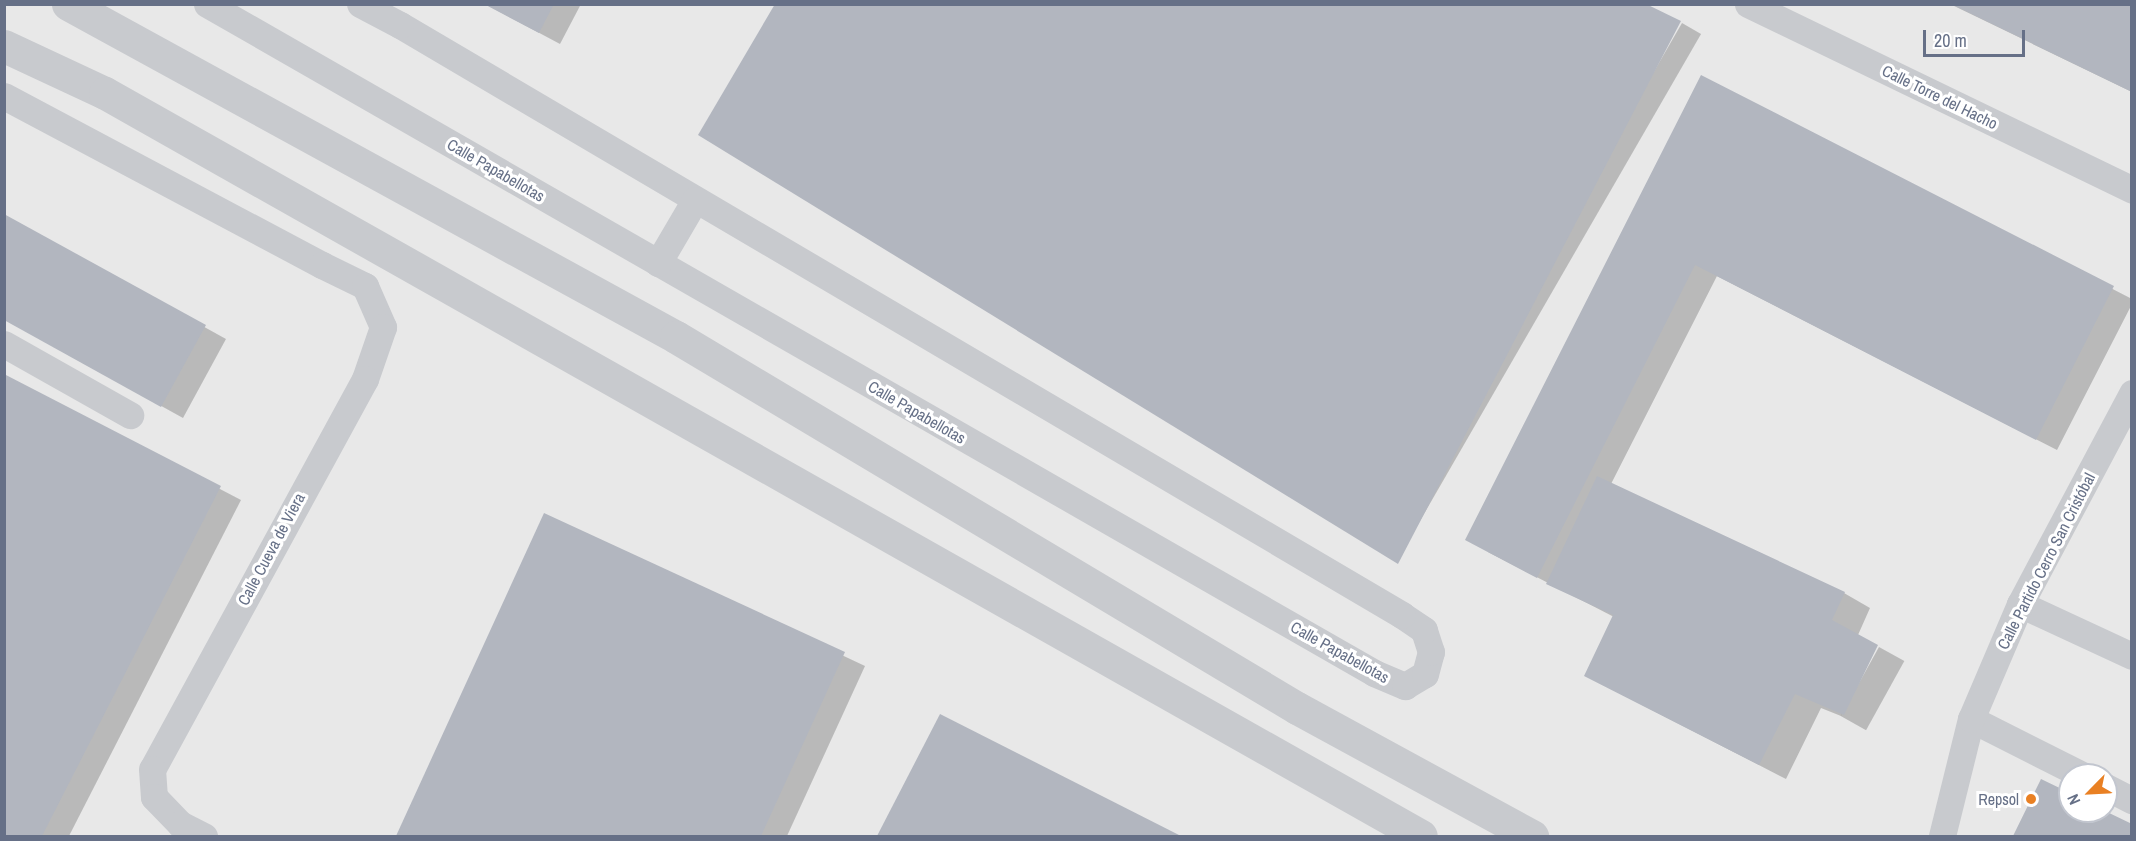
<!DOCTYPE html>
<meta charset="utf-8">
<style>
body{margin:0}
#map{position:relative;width:2136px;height:841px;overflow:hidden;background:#f7f8f5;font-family:"Archivo Narrow",sans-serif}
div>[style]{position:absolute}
.built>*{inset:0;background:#e8e8e8}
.shadow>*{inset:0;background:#0003;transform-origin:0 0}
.building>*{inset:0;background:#b2b6bf}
.minor>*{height:27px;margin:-13.5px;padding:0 13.5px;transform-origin:13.5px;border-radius:13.5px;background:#c8cace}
.tertiary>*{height:33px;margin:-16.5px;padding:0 16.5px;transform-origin:16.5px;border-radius:16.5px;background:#c8cace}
.dots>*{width:16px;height:16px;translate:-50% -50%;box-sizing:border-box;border:3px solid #fff;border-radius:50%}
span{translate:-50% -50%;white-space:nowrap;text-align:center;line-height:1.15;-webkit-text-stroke:6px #fff;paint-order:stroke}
.street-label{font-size:16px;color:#667087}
.poi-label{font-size:16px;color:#667087}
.right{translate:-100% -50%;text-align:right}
.frame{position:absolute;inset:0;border:6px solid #667087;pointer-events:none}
.north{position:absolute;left:2058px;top:763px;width:60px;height:60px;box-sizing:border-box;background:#fff;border:2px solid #c2c6cf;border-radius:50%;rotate:246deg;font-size:16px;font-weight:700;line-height:24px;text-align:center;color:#667087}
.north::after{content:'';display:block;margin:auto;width:21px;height:27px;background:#e98023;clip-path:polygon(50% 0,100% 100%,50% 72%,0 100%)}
.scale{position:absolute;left:1923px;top:30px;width:102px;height:27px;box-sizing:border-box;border:3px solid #667087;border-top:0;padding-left:8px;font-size:18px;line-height:21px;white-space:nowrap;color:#667087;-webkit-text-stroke:4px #fff;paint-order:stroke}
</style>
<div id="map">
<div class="built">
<i style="clip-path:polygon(evenodd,5px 5px,2131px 5px,2131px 836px,5px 836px,5px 5px,2070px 775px,2106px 775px,2106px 811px,2070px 811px,2070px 775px)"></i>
</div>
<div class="shadow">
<i style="clip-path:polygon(485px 4px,581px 4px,560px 44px)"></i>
<i style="clip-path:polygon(1950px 4px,2132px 4px,2132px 92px)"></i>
<i style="left:1682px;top:23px;width:22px;height:609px;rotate:30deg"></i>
<i style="clip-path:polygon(1702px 77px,2132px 299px,2132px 304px,2057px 450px,1717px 276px,1611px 484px,1844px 593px,1870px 608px,1858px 635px,1876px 645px,1841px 716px,1821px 708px,1786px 779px,1586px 676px,1614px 617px,1488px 552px)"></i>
<i style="clip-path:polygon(4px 216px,226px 339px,183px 418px,4px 319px)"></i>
<i style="clip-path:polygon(4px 376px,241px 500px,69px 836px,4px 836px)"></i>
<i style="clip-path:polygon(544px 515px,865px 666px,787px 836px,397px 836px)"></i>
<i style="left:1879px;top:647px;width:29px;height:79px;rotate:29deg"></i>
<i style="clip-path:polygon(940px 716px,1177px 836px,879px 836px)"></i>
<i style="clip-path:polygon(2042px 781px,2070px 795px,2070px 811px,2102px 811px,2132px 826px,2132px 836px,2014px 836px)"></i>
</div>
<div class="building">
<i style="clip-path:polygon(484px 4px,554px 4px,539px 33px)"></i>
<i style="clip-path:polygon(775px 4px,1646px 4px,1681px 21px,1398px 564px,698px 135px)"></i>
<i style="clip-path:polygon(1951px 4px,2132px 4px,2132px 92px)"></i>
<i style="clip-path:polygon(1701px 75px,2114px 286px,2036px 440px,1695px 265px,1537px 578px,1465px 540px)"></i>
<i style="clip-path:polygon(4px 214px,206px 325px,161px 407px,4px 320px)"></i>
<i style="clip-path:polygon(4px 374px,221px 486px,42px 836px,4px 836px)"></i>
<i style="clip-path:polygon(1597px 476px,1845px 592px,1832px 620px,1878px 645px,1844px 715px,1795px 694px,1759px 765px,1584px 676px,1613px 615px,1546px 584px)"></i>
<i style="clip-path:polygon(544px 513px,845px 652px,761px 836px,396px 836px)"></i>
<i style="clip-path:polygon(940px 714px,1181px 836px,877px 836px)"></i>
<i style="clip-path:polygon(2041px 779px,2070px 793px,2070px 811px,2105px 811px,2132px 824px,2132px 836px,2013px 836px)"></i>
</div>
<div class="minor">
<i style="left:207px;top:4px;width:1345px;rotate:29.82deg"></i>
<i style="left:1374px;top:673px;width:34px;rotate:23deg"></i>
<i style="left:1405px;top:686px;width:23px;rotate:-31deg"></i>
<i style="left:1425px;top:674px;width:23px;rotate:-75deg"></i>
<i style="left:1431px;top:652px;width:23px;rotate:-108deg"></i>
<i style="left:1424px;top:630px;width:27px;rotate:-146deg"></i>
<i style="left:1402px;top:615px;width:1163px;rotate:-149.51deg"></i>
<i style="left:400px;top:25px;width:45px;rotate:-152.3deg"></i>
<i style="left:1748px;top:4px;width:427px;rotate:25.8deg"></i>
<i style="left:4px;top:96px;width:360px;rotate:28deg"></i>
<i style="left:322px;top:265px;width:48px;rotate:26deg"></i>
<i style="left:365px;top:286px;width:45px;rotate:66.3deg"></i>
<i style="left:383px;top:327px;width:55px;rotate:109.1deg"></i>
<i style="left:365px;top:379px;width:444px;rotate:118.6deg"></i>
<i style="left:152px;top:769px;width:28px;rotate:86deg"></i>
<i style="left:154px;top:797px;width:37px;rotate:46deg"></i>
<i style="left:180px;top:824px;width:27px;rotate:27deg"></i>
<i style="left:658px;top:263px;width:73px;rotate:-59.6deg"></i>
<i style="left:4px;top:344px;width:145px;rotate:29.4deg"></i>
<i style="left:2020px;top:604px;width:123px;rotate:24.9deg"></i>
<i style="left:1971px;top:719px;width:124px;rotate:26.8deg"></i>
<i style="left:2106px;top:787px;width:29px;rotate:27deg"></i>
<i style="left:1942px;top:836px;width:121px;rotate:-76.1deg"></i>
<i style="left:1971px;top:719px;width:125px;rotate:-66.9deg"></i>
<i style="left:2020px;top:604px;width:239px;rotate:-62deg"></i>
</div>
<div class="tertiary">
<i style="left:68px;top:4px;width:693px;rotate:28.71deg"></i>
<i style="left:676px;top:337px;width:723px;rotate:30.86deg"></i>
<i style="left:1297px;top:708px;width:268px;rotate:28.6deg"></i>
<i style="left:4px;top:46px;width:111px;rotate:25deg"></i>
<i style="left:105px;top:93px;width:1511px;rotate:29.45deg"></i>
</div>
<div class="dots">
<i style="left:2031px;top:799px;background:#e98023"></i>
</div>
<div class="street-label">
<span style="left:1940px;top:97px;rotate:26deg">Calle Torre del Hacho</span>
<span style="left:496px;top:170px;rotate:30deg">Calle Papabellotas</span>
<span style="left:917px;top:412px;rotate:30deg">Calle Papabellotas</span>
<span style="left:271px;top:549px;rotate:-62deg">Calle Cueva de Viera</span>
<span style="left:2046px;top:561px;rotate:-63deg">Calle Partido Cerro San Cristóbal</span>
<span style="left:1340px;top:652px;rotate:29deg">Calle Papabellotas</span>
</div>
<div class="poi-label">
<span class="right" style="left:2019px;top:799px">Repsol</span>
</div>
<div class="frame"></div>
<div class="north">N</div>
<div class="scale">20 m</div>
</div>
